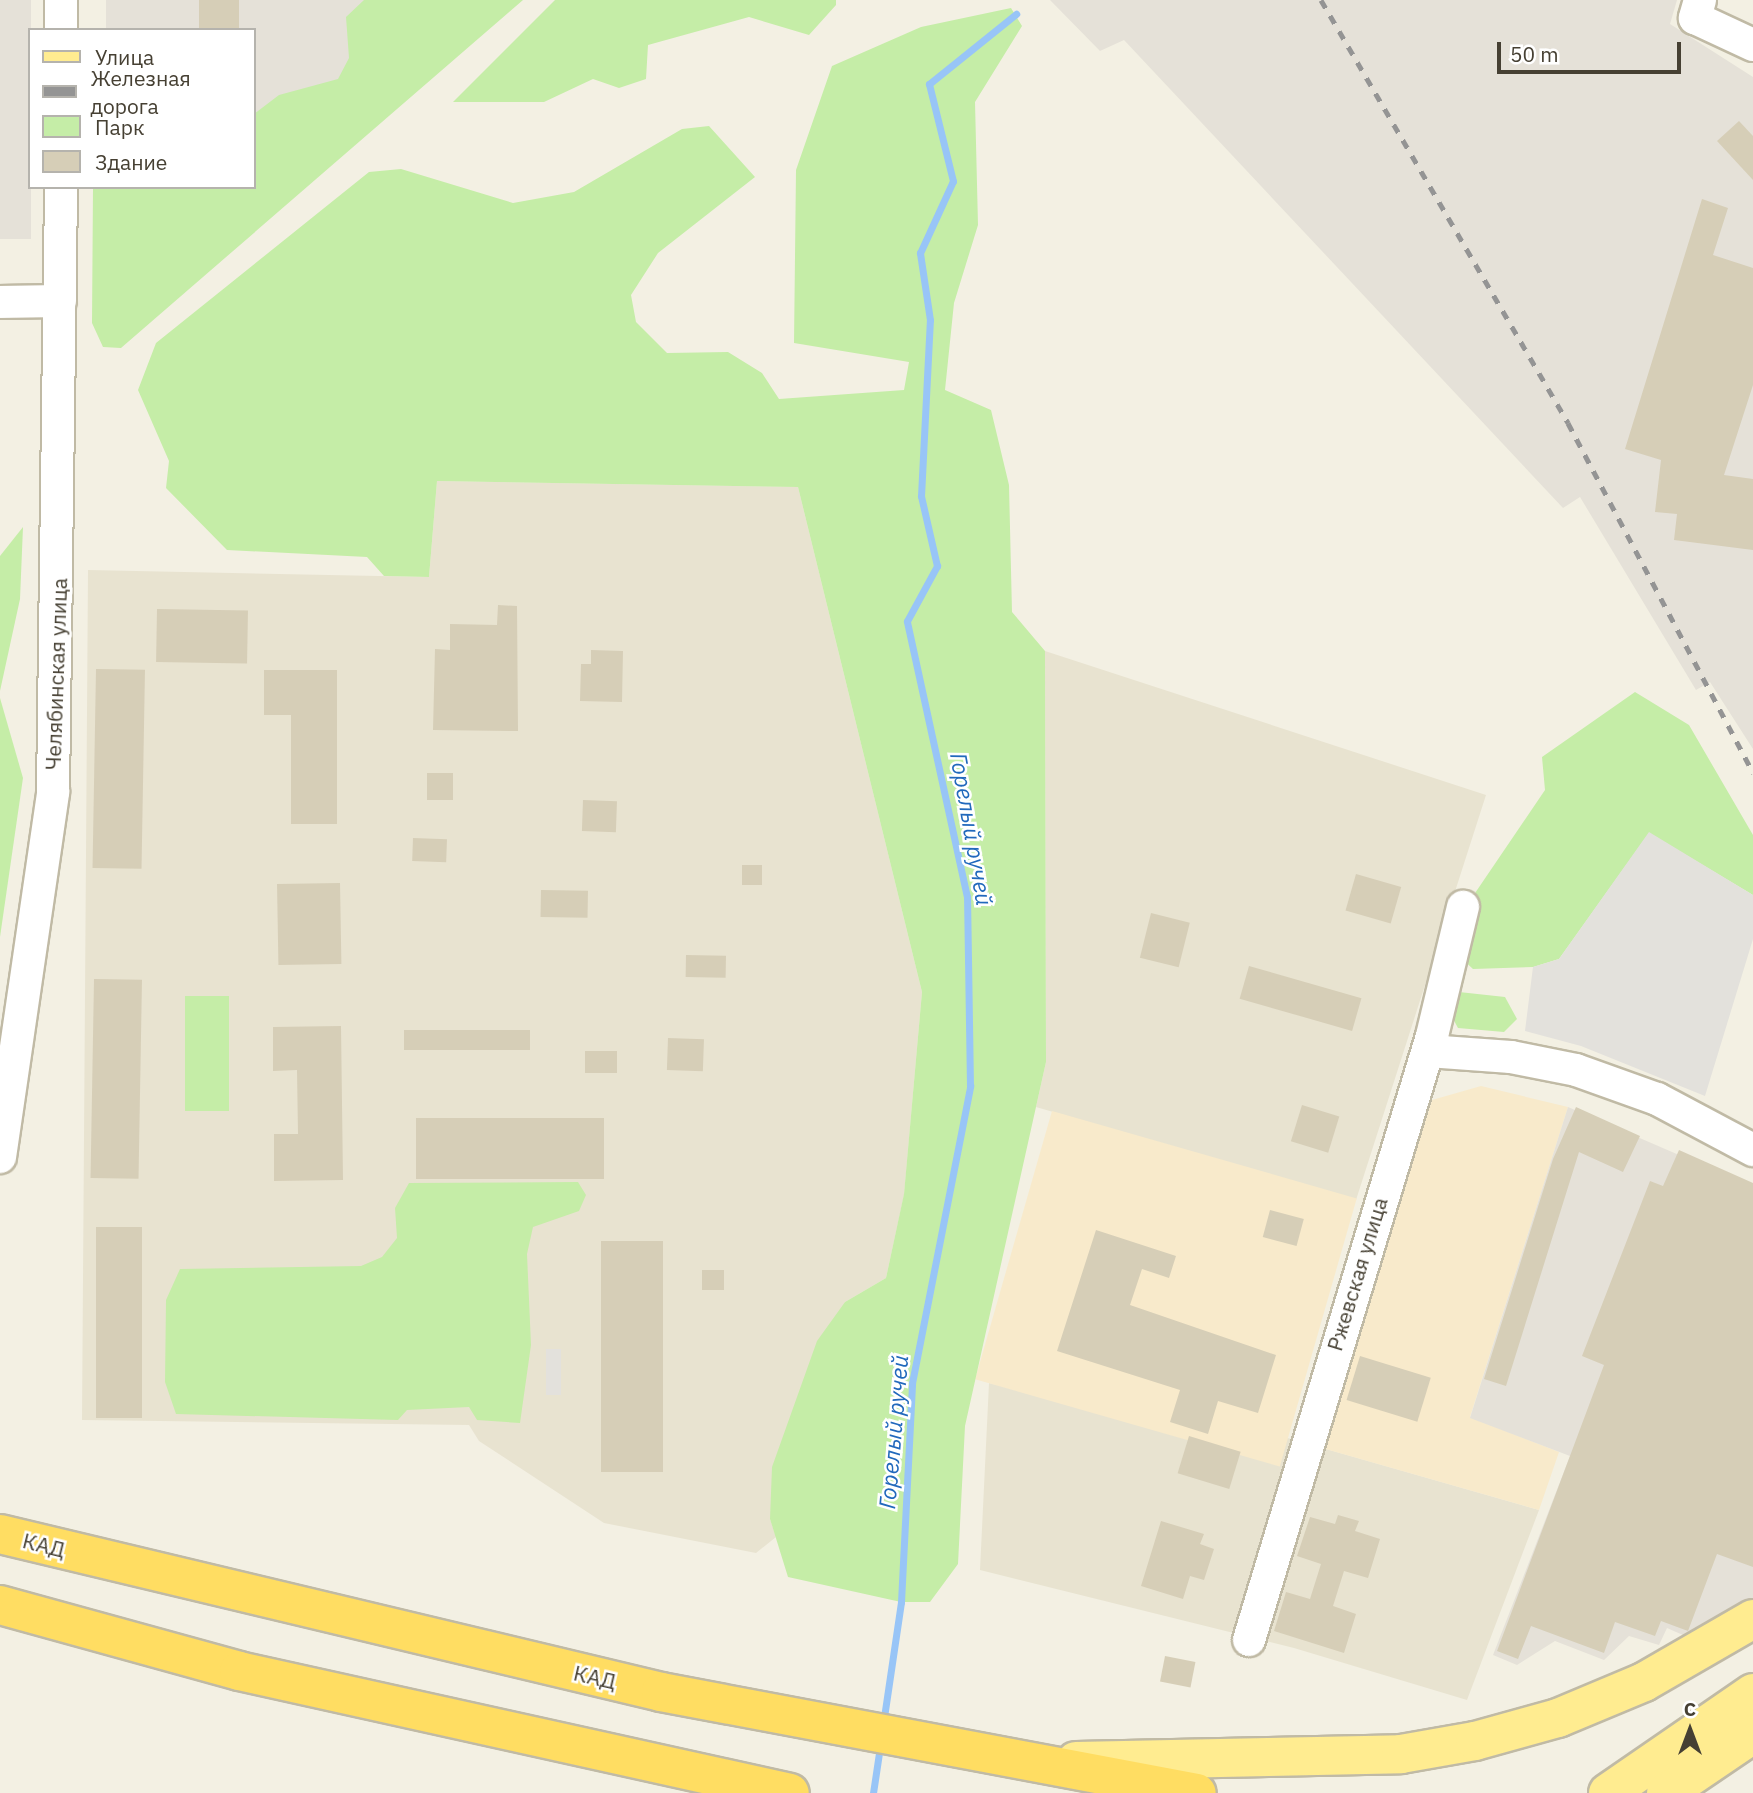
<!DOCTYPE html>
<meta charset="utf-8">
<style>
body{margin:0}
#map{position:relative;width:1753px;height:1793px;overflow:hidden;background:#f3f0e3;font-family:"IBM Plex Sans",sans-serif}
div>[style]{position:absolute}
.residential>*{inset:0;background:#e8e3d0}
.commercial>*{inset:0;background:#f8eacb;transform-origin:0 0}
.industrial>*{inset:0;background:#e5e1d8;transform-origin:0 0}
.green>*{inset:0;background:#c5eda7;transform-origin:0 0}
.parking>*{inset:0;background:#e3e1dc;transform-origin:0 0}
.stream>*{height:7px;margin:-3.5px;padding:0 3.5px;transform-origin:3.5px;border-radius:3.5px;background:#98c5f7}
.building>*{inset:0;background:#d6ceb7;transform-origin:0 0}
.roads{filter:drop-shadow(2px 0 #c0baa5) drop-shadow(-2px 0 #c0baa5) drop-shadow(0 2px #c0baa5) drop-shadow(0 -2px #c0baa5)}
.minor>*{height:32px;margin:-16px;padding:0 16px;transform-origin:16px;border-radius:16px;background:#fff}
.major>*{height:38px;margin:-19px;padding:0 19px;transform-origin:19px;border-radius:19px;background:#ffec90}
.highway>*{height:38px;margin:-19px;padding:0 19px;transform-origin:19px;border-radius:19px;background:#ffdd62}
.rail>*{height:5px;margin-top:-2.5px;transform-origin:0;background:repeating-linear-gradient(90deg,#949494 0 9px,transparent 0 18px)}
span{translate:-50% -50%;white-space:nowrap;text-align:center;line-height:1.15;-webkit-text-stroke:5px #fff;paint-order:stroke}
.street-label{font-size:21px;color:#464033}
.water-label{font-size:23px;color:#2169bc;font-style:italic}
.legend{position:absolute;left:28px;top:28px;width:228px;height:161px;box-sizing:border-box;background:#fff;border:2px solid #b5b3ad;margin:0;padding:9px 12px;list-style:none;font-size:21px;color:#464033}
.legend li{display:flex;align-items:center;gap:14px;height:35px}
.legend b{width:35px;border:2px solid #b5b3ad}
.north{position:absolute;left:1655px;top:1695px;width:70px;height:70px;-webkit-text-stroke:5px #fff;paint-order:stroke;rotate:0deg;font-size:19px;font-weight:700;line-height:28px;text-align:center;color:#464033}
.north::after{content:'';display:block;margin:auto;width:24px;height:32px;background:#464033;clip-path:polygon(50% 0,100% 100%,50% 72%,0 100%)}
.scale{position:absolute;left:1497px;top:42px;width:184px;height:32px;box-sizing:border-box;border:4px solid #464033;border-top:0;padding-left:9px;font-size:21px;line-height:24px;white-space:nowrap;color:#464033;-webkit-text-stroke:5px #fff;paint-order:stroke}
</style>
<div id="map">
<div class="residential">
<i style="clip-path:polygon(437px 481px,798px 487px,922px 992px,904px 1195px,886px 1278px,845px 1302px,770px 1519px,776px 1537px,756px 1553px,604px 1523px,479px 1441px,469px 1425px,82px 1420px,88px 570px,429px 577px)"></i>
<i style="clip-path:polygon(1045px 651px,1486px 795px,1356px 1200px,1036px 1107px,1046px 1062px)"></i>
<i style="clip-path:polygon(989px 1383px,1277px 1455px,1284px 1437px,1539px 1510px,1467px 1700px,1294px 1648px,980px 1570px)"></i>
</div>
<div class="commercial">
<i style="clip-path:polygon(1481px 1086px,1568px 1107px,1470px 1417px,1559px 1452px,1539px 1510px,1322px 1448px,1432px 1100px)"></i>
<i style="left:1052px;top:1111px;width:317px;height:279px;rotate:16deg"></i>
</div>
<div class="industrial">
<i style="left:0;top:0;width:31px;height:239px"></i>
<i style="clip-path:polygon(106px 0,470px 0,254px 172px,254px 30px,106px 30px)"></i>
<i style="clip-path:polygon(1050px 0,1677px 0,1670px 24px,1753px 77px,1753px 749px,1710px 682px,1696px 690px,1580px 497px,1563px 508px,1124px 40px,1100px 51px)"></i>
<i style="clip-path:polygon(1568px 1107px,1753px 1187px,1753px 1600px,1692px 1639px,1667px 1628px,1659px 1645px,1629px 1636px,1604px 1660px,1555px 1641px,1517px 1665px,1493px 1655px,1570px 1456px,1470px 1418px)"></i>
</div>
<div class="green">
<i style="clip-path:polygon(364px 0,523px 0,121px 348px,103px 347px,92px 323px,93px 187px,254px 187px,254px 114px,279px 95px,338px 79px,349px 58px,346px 17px)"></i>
<i style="clip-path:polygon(555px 0,836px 0,836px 5px,809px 35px,749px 17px,648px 45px,646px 79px,619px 88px,593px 79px,544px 102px,453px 102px)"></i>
<i style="clip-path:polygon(1011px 8px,1022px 26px,975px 102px,978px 225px,954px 303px,945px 390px,991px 410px,1009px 485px,1012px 612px,1045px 651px,1046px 1062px,965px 1426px,958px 1564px,930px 1602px,901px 1602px,788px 1577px,770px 1519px,772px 1467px,817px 1341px,845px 1302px,886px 1278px,904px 1194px,922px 992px,798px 487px,437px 481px,429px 577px,384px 576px,367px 557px,227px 550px,166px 488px,169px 461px,138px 390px,156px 343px,369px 172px,401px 169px,513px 203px,574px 192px,682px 129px,709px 126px,755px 177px,658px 253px,631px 295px,636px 322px,667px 353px,728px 352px,762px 373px,779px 399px,904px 390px,909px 362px,794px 343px,796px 170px,832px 66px,921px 27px)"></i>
<i style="clip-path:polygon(23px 527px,20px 599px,0 691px,0 556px)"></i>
<i style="clip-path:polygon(1635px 692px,1689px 725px,1753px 835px,1753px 895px,1649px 833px,1559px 959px,1533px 967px,1473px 969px,1460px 957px,1471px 899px,1545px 790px,1542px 757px)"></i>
<i style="clip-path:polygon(0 698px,23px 778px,0 937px)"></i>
<i style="clip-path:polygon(1459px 992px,1505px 997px,1517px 1019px,1504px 1032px,1458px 1028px,1450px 1013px,1451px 997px)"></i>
<i style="left:185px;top:996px;width:44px;height:115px"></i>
<i style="clip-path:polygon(578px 1182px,586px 1195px,579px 1211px,533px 1227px,527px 1254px,531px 1345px,520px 1423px,477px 1420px,469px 1407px,407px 1410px,398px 1420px,176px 1414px,165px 1382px,166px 1300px,180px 1269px,361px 1266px,382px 1257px,397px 1238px,395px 1208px,409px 1183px)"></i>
</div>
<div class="parking">
<i style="clip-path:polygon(1649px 832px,1753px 895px,1753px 939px,1705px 1096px,1581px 1046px,1525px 1031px,1533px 967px,1559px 959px)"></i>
<i style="left:546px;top:1349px;width:15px;height:46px"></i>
</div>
<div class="stream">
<i style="left:883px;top:1724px;width:123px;rotate:-81.6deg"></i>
<i style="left:901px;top:1602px;width:219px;rotate:-87.1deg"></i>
<i style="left:912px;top:1383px;width:303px;rotate:-78.9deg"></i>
<i style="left:970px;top:1086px;width:189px;rotate:-90.9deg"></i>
<i style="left:967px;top:897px;width:282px;rotate:-102.3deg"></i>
<i style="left:907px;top:621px;width:63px;rotate:-61.4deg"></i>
<i style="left:937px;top:566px;width:72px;rotate:-102.9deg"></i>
<i style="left:921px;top:496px;width:176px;rotate:-87.1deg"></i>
<i style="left:930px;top:320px;width:68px;rotate:-98.5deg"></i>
<i style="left:920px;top:253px;width:79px;rotate:-65.4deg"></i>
<i style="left:953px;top:181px;width:100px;rotate:-103.9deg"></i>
<i style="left:929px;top:84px;width:112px;rotate:-38.8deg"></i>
<i style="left:873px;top:1793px;width:48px;rotate:-81.5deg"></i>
</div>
<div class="building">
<i style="left:199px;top:0;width:40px;height:30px"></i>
<i style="clip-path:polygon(1739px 121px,1753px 136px,1753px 180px,1717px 141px)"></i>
<i style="clip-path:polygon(1702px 199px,1728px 208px,1713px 255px,1753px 268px,1753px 385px,1724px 475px,1753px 479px,1753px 550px,1674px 540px,1677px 514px,1655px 512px,1661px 460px,1625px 449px)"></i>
<i style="clip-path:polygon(498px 605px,517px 606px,518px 731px,433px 730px,435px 649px,450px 650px,450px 624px,497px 625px)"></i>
<i style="left:157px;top:609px;width:91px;height:53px;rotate:1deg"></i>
<i style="clip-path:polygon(591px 650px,623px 651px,622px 702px,580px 701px,581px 664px,591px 664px)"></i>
<i style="left:96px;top:669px;width:49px;height:199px;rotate:1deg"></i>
<i style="clip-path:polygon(264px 670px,337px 670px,337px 824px,291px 824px,291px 715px,264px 715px)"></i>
<i style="left:427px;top:773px;width:26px;height:27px"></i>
<i style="left:583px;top:800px;width:34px;height:31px;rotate:2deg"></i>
<i style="left:413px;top:838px;width:34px;height:23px;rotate:2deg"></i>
<i style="left:742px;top:865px;width:20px;height:20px"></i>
<i style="left:1356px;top:874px;width:47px;height:38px;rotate:16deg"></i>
<i style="left:340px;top:883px;width:81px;height:63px;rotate:89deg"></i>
<i style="left:541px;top:890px;width:47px;height:27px;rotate:1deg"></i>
<i style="left:1151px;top:913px;width:40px;height:46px;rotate:14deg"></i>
<i style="left:686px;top:955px;width:40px;height:22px;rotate:1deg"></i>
<i style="left:1249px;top:966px;width:117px;height:34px;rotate:16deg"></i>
<i style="left:94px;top:979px;width:48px;height:199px;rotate:1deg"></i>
<i style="clip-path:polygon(341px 1026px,343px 1180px,274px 1181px,274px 1134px,298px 1134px,297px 1070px,273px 1071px,273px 1027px)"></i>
<i style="left:530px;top:1030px;width:20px;height:126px;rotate:90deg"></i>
<i style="left:668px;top:1038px;width:36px;height:32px;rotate:2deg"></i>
<i style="left:585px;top:1051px;width:32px;height:22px"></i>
<i style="left:1302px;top:1105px;width:39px;height:38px;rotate:17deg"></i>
<i style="clip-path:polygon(1576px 1107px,1640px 1136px,1623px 1172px,1579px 1152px,1506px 1386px,1484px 1379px,1553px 1159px)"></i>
<i style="left:416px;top:1118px;width:188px;height:61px"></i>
<i style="clip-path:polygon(1679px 1150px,1753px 1183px,1753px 1567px,1717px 1554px,1688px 1631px,1661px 1621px,1655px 1636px,1615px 1622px,1604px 1653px,1531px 1626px,1518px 1659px,1497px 1651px,1604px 1365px,1582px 1356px,1650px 1181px,1663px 1186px)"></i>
<i style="left:1270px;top:1210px;width:35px;height:28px;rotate:15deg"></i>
<i style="left:96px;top:1227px;width:46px;height:191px"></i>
<i style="clip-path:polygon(1096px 1230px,1176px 1256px,1169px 1278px,1142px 1269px,1130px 1305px,1276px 1355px,1258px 1413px,1218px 1401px,1208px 1434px,1170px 1422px,1180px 1390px,1057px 1351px)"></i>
<i style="left:601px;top:1241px;width:62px;height:231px"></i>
<i style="left:702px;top:1270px;width:22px;height:20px"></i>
<i style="left:1360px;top:1356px;width:74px;height:46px;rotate:17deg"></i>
<i style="left:1189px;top:1436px;width:54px;height:39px;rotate:17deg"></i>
<i style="clip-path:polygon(1338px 1515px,1359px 1521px,1355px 1531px,1380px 1539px,1368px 1578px,1344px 1571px,1333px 1606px,1356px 1614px,1344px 1653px,1274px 1631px,1286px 1592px,1310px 1599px,1321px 1564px,1297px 1556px,1310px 1517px,1335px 1524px)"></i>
<i style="clip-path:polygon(1161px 1521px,1204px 1534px,1200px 1544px,1214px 1549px,1204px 1580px,1190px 1576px,1183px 1599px,1141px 1586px)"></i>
<i style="left:1165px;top:1656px;width:31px;height:26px;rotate:11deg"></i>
</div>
<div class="roads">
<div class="minor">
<i style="left:1700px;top:0;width:19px;rotate:106deg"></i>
<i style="left:1695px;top:18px;width:64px;rotate:25deg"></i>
<i style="left:61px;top:30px;width:30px;rotate:-90deg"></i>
<i style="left:0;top:302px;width:60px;rotate:-1deg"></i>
<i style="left:1428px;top:1051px;width:83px;rotate:4.1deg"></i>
<i style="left:1511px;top:1057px;width:66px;rotate:11.3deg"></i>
<i style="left:1576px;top:1070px;width:86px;rotate:19.7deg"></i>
<i style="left:1657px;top:1099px;width:109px;rotate:28deg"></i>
<i style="left:0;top:1157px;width:369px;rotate:-81.7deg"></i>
<i style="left:53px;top:792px;width:605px;rotate:-89.24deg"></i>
<i style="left:1249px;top:1640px;width:631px;rotate:-73.14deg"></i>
<i style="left:1432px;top:1036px;width:133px;rotate:-76.5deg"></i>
</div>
<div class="major">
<i style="left:1076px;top:1761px;width:325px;rotate:-1.2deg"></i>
<i style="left:1401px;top:1754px;width:75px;rotate:-10deg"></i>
<i style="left:1475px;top:1741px;width:86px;rotate:-15.5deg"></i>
<i style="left:1558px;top:1718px;width:93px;rotate:-22.7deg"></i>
<i style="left:1644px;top:1682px;width:126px;rotate:-30deg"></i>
<i style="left:1608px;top:1793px;width:176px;rotate:-34.6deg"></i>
<i style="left:1666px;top:1793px;width:105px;rotate:-34.1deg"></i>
</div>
<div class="highway">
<i style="left:0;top:1534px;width:680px;rotate:13.44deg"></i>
<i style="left:661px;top:1692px;width:545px;rotate:10.67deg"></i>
<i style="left:0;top:1605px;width:248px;rotate:15.4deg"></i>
<i style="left:239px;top:1671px;width:564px;rotate:12.48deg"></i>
</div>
</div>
<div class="rail">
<i style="left:1321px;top:0;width:490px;rotate:59.7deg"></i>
<i style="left:1568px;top:423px;width:396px;rotate:62.1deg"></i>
</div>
<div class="street-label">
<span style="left:56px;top:674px;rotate:-88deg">Челябинская улица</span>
<span style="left:1357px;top:1274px;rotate:-73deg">Ржевская улица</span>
<span style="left:44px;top:1545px;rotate:14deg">КАД</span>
<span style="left:595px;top:1677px;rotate:13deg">КАД</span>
</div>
<div class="water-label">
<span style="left:972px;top:829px;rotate:80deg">Горелый ручей</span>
<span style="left:893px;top:1432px;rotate:-85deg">Горелый ручей</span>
</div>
<ul class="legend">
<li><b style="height:9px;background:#ffec90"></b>Улица</li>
<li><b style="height:9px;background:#949494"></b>Железная дорога</li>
<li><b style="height:19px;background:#c5eda7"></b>Парк</li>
<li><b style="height:19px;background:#d6ceb7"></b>Здание</li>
</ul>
<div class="north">С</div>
<div class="scale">50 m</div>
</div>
